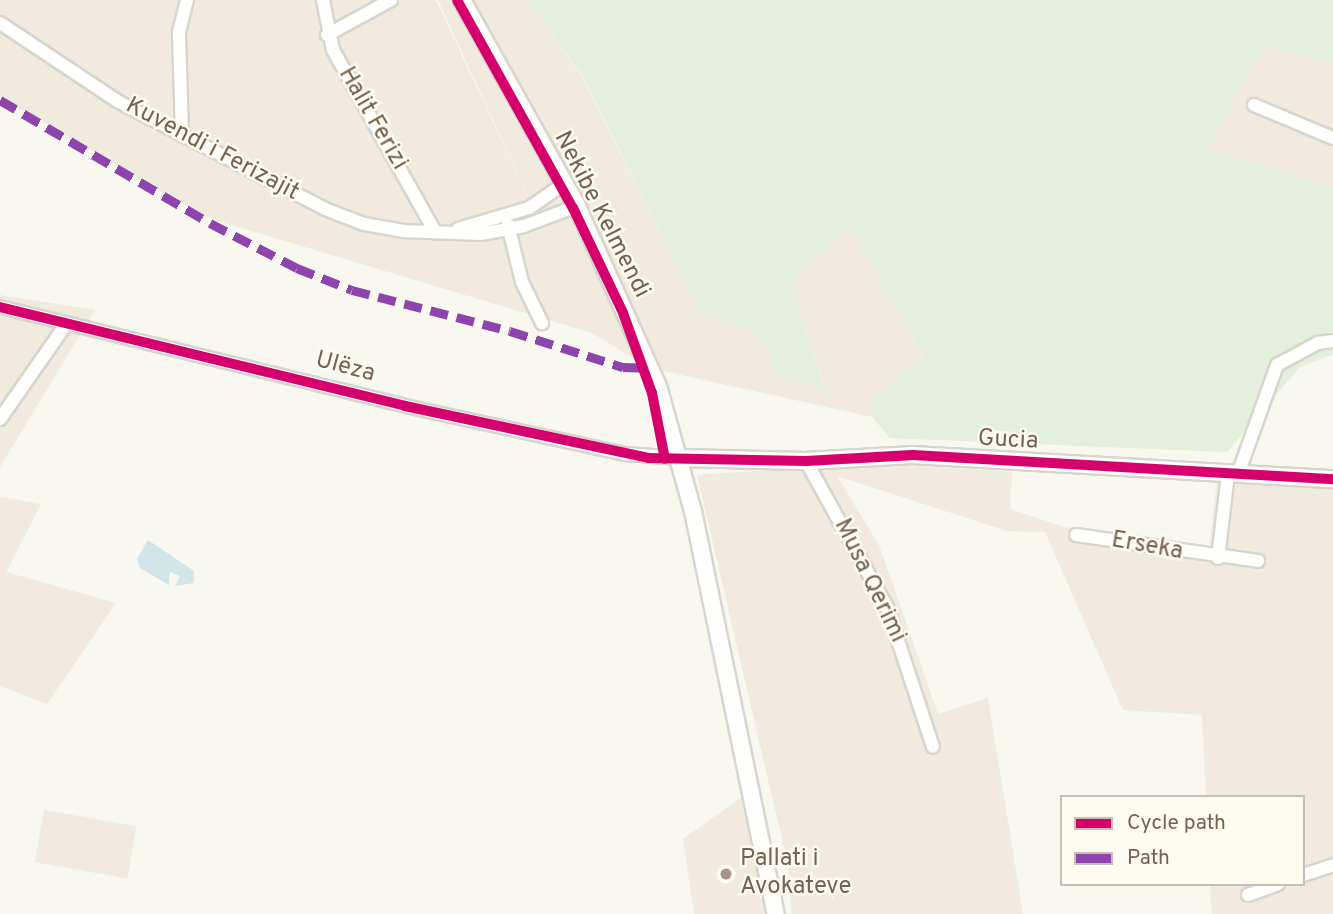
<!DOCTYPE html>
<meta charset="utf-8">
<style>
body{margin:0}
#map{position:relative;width:1333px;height:914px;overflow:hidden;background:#f8f7f0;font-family:Overpass,sans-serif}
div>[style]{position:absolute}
.residential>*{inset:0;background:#f1eade;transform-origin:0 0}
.green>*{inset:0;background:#e4f0db}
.water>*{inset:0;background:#d2e5e9}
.roads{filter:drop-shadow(2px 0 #d8d4ce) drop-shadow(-2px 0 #d8d4ce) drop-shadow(0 2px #d8d4ce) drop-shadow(0 -2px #d8d4ce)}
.minor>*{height:12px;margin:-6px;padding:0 6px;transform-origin:6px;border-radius:6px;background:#fefefd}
.tertiary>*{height:16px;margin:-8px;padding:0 8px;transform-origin:8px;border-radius:8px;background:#fefefd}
.quiet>*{height:9px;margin-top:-4.5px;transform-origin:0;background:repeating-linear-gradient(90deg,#8e44ad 0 18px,transparent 0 27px)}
.cycleway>*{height:10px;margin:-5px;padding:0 5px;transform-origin:5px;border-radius:5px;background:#d6006c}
.dots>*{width:19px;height:19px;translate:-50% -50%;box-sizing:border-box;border:4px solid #fefbf3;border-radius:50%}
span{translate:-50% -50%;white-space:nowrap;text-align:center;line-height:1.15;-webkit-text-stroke:5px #fefbf3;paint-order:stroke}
.street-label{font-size:24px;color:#78624f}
.poi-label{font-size:24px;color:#78624f}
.left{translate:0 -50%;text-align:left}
.legend{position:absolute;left:1060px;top:795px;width:245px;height:91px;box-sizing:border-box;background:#fefbf3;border:2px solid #c8beb1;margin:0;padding:9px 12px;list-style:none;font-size:21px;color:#78624f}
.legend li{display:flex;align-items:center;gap:14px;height:35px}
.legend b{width:35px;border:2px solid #c8beb1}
</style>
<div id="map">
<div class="residential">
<i style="clip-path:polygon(0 0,436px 0,549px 242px,438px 0,528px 0,583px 78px,696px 308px,749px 330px,774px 350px,771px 371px,825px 389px,790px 282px,850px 224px,924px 359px,874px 396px,872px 417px,650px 368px,592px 333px,205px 217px,0 97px)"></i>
<i style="clip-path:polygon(1262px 46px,1333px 62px,1333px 194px,1208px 149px)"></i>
<i style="clip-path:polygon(0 295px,95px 310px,0 467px)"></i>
<i style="clip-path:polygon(873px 463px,1012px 472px,1010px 509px,1064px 527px,1209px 549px,1217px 481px,1333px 488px,1333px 914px,1212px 914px,1210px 884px,1303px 884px,1303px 797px,1206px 797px,1202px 715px,1123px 710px,1045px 532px,1007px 531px,837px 476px,879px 545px,938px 714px,988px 698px,1023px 914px,792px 914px,787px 861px,697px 475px)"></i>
<i style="clip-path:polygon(0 497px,41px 504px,6px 572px,116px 603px,47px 704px,0 686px)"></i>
<i style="clip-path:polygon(743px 796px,768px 914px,694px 914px,683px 839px)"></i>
<i style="left:44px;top:810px;width:94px;height:53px;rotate:10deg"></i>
</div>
<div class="green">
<i style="clip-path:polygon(528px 0,1333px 0,1333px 62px,1262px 47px,1208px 149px,1333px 188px,1333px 354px,1299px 368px,1227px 452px,890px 438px,872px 417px,874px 396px,924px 358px,850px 225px,790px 282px,825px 390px,771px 371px,774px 350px,749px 330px,696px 308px,584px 78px)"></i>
</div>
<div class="water">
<i style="clip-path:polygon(148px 540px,194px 571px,194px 583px,175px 586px,180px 576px,170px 572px,169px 585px,140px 568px,137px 559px)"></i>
</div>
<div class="roads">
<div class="minor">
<i style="left:323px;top:0;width:51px;rotate:78.7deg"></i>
<i style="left:333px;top:50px;width:209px;rotate:60.7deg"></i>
<i style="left:0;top:23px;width:143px;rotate:33.6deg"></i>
<i style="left:119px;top:102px;width:232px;rotate:27.4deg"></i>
<i style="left:325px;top:209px;width:42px;rotate:21deg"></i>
<i style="left:364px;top:224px;width:39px;rotate:10deg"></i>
<i style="left:402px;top:231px;width:79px;rotate:2.2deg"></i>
<i style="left:481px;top:234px;width:44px;rotate:-10.5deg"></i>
<i style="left:524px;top:226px;width:57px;rotate:-20.7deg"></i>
<i style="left:327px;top:35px;width:73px;rotate:-28.7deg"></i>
<i style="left:1254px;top:105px;width:86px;rotate:22.7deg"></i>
<i style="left:182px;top:135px;width:103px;rotate:-91.7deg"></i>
<i style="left:179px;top:32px;width:33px;rotate:-76deg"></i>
<i style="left:508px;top:225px;width:59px;rotate:76.2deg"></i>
<i style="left:522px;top:282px;width:46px;rotate:64deg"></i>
<i style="left:458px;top:229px;width:74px;rotate:-16.5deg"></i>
<i style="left:529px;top:208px;width:44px;rotate:-34.8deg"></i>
<i style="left:0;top:307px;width:417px;rotate:13.7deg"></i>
<i style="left:405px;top:406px;width:226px;rotate:12.3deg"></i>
<i style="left:626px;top:454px;width:54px;rotate:4.2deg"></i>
<i style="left:0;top:419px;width:117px;rotate:-55.1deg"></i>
<i style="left:806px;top:461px;width:167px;rotate:61deg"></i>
<i style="left:887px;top:607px;width:147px;rotate:71.8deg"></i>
<i style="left:1238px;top:474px;width:116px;rotate:-70.3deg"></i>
<i style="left:1277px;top:365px;width:47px;rotate:-28.2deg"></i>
<i style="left:1318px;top:343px;width:15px;rotate:-8deg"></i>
<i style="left:1076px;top:535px;width:184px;rotate:8.1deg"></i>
<i style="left:1218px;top:558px;width:85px;rotate:-83.2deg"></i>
<i style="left:1303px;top:875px;width:32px;rotate:-18deg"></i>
<i style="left:1248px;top:895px;width:32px;rotate:-20deg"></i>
</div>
<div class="tertiary">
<i style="left:462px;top:0;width:236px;rotate:60.8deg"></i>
<i style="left:577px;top:206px;width:197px;rotate:65.8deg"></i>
<i style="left:658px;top:386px;width:130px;rotate:74.4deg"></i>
<i style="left:693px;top:511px;width:411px;rotate:78.4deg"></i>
<i style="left:680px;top:458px;width:126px;rotate:1.4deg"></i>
<i style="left:806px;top:461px;width:107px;rotate:-3.2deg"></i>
<i style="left:913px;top:455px;width:421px;rotate:3.3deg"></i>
</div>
</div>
<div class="quiet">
<i style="left:0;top:100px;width:243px;rotate:30.4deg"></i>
<i style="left:210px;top:223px;width:98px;rotate:27.3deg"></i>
<i style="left:297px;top:268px;width:59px;rotate:21.8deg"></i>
<i style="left:352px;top:290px;width:163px;rotate:14.5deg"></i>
<i style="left:510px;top:331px;width:119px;rotate:17.7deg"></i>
<i style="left:623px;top:367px;width:24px;rotate:2deg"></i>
</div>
<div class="cycleway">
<i style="left:457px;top:0;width:238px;rotate:60.9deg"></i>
<i style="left:573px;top:208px;width:116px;rotate:64.5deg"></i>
<i style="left:623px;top:313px;width:85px;rotate:70.1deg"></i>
<i style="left:652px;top:393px;width:67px;rotate:78.9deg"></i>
<i style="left:0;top:307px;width:417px;rotate:13.7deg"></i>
<i style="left:405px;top:406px;width:249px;rotate:12deg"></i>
<i style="left:649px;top:458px;width:157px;rotate:1.1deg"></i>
<i style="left:806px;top:461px;width:107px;rotate:-3.2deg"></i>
<i style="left:913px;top:455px;width:421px;rotate:3.3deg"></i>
</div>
<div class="dots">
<i style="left:726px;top:874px;background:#a59687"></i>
</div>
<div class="street-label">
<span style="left:372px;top:119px;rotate:60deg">Halit Ferizi</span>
<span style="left:212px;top:150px;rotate:28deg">Kuvendi i Ferizajit</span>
<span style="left:601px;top:215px;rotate:63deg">Nekibe Kelmendi</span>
<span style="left:345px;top:368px;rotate:15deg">Ulëza</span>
<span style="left:1008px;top:441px;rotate:3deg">Gucia</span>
<span style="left:1147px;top:547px;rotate:10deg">Erseka</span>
<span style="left:869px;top:581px;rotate:64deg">Musa Qerimi</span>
</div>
<div class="poi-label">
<span class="left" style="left:740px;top:874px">Pallati i<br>Avokateve</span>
</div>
<ul class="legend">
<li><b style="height:9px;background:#d6006c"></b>Cycle path</li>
<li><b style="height:9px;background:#8e44ad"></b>Path</li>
</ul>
</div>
